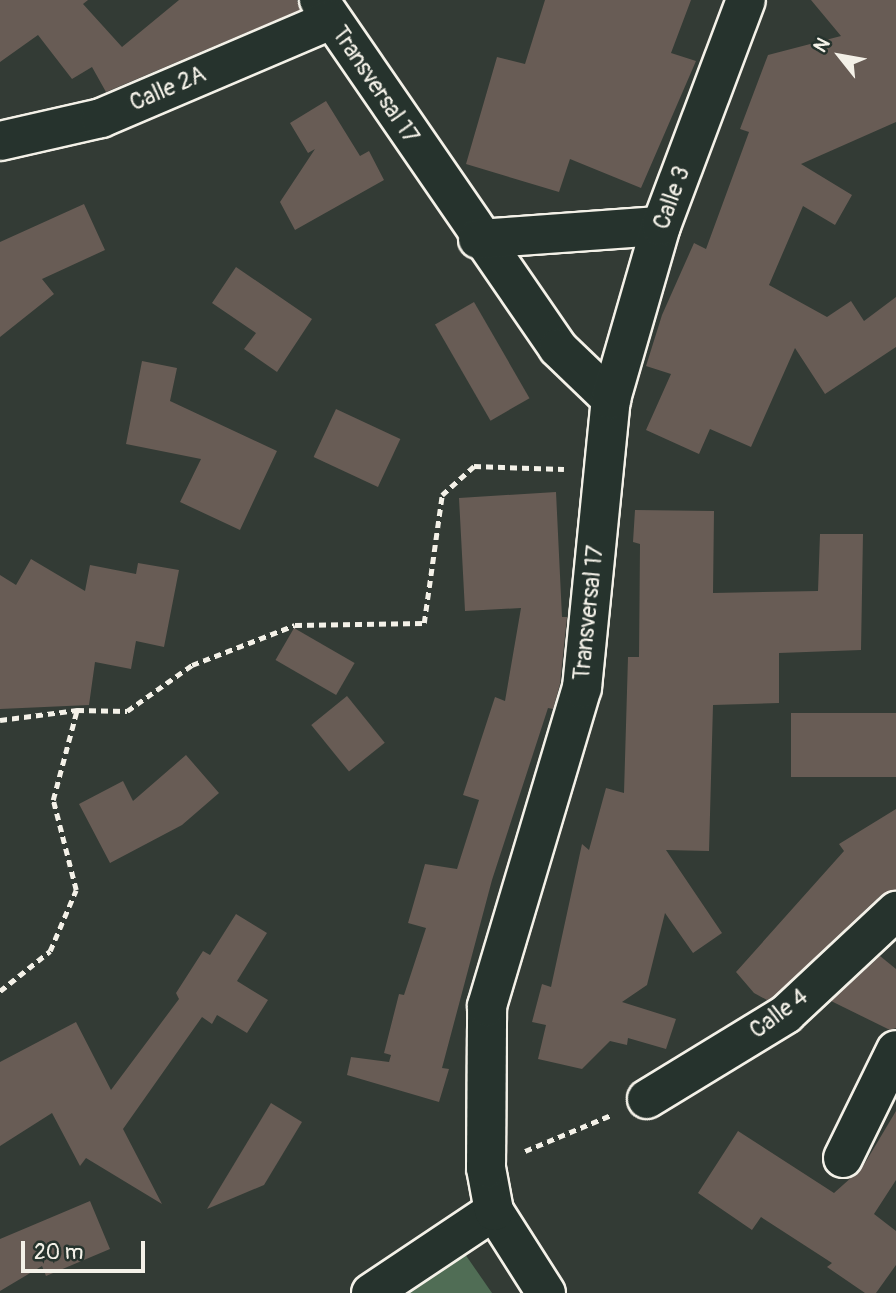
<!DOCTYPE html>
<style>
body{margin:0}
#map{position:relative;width:896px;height:1293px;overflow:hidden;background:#333b35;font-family:Pangolin,sans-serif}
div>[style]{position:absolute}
.green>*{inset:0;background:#506d55}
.building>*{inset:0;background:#685c55;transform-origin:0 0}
.path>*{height:4.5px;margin-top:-2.25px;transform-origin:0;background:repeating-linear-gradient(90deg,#f4f1e8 0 7px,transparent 0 12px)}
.roads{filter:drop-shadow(2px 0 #f4f1e8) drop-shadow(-2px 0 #f4f1e8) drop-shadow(0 2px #f4f1e8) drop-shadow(0 -2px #f4f1e8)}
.street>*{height:38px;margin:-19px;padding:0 19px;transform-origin:19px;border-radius:19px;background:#26332d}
span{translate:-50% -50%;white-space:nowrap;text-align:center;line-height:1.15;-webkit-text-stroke:5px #26332d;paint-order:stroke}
.street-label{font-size:23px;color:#f4f1e8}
.north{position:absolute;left:805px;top:21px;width:70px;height:70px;-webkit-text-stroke:5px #26332d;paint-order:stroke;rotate:301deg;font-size:19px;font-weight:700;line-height:28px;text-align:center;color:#f4f1e8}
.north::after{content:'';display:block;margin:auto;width:24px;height:32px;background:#f4f1e8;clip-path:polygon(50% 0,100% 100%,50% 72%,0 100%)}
.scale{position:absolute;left:21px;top:1241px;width:124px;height:32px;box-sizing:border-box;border:4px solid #f4f1e8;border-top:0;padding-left:9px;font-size:21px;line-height:24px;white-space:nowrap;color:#f4f1e8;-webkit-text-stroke:5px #26332d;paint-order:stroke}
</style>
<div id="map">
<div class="green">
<i style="clip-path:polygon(458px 1244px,492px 1293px,388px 1293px)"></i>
</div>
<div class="building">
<i style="clip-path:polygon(0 0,88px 0,83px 4px,122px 47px,179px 0,297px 0,300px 10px,106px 92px,92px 67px,72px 79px,38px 35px,0 62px)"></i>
<i style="clip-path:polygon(545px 0,691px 0,671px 53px,696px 61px,641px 188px,570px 159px,559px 192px,466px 164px,497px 57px,525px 64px)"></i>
<i style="clip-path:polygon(811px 0,896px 0,896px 122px,801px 164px,852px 195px,835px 225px,803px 206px,769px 285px,827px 317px,851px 301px,864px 321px,896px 297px,896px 347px,825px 394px,795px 348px,751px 447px,710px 429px,699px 454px,646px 430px,671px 374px,646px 366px,662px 315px,694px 243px,706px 249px,749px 132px,740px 129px,768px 55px,841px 36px)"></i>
<i style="clip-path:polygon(326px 101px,360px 156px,369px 151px,384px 180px,295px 230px,280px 202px,315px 149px,308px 153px,290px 123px)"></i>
<i style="clip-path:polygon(84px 204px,105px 250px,42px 279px,54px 294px,0 337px,0 242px)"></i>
<i style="clip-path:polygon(236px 267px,312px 319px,277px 372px,244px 349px,256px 333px,212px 303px)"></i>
<i style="left:474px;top:302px;width:111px;height:45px;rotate:60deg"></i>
<i style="clip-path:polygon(142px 361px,177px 368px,170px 401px,277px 451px,240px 530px,180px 502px,201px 459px,126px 444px)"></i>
<i style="left:336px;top:409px;width:71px;height:53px;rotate:25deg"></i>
<i style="clip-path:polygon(556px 492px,562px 617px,567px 617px,560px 684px,553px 709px,548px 708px,492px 880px,442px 1068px,449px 1069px,439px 1102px,347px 1075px,351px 1057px,389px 1062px,391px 1055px,384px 1053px,399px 994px,404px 995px,426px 928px,408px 923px,425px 864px,457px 869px,479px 800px,463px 795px,495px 697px,505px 701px,521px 608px,465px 611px,459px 498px)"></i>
<i style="clip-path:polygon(635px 510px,714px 511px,713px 593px,818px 591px,820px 534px,863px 534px,861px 650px,779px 653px,779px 703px,713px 705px,709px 851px,666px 850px,722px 933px,693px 953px,665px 913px,647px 985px,622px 1002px,676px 1019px,666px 1049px,628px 1038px,627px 1045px,610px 1041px,582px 1069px,538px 1059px,546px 1025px,532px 1022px,542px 984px,551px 987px,582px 844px,589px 850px,606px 788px,624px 793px,628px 657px,639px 657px,640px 544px,633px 542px)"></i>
<i style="clip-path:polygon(31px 559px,85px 591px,90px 565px,136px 574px,138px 563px,179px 570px,164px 647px,136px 641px,131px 669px,95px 662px,89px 705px,0 709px,0 575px,16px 585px)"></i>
<i style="left:294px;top:628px;width:70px;height:37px;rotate:30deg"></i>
<i style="left:347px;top:696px;width:60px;height:46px;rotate:51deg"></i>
<i style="left:896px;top:713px;width:64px;height:105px;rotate:90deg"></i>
<i style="clip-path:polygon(186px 755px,219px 793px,182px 825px,110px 863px,79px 804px,123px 781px,133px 801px)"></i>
<i style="clip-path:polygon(896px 809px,896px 890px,881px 895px,773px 997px,767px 1000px,754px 993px,736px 972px,844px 851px,839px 844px)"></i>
<i style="clip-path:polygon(236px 914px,267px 933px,237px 981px,268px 1000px,247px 1033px,217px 1015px,212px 1024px,202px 1017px,123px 1129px,162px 1204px,86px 1158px,80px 1166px,52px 1113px,0 1146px,0 1062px,76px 1022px,111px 1090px,179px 999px,176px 993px,203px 951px,210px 955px)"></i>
<i style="clip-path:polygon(880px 956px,896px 969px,896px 1028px,890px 1030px,831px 1001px)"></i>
<i style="clip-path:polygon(271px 1103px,302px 1122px,264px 1185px,207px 1209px)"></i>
<i style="clip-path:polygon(896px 1111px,896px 1180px,874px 1214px,896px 1231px,896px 1265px,876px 1293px,865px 1293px,827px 1267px,832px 1263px,761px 1217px,752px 1230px,698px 1193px,738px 1131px,834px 1193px,862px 1168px)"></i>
<i style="clip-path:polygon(90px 1201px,110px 1249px,46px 1276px,42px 1266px,0 1291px,0 1239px)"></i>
</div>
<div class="path">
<i style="left:0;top:720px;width:78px;rotate:-7.4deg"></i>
<i style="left:77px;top:710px;width:50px;rotate:1.1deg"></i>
<i style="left:127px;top:711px;width:80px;rotate:-35.3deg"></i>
<i style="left:192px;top:665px;width:110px;rotate:-21.2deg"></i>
<i style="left:295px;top:625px;width:129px;rotate:-0.9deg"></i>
<i style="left:424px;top:623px;width:129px;rotate:-82deg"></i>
<i style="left:442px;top:495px;width:43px;rotate:-42.2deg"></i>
<i style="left:474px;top:466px;width:90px;rotate:1.9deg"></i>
<i style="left:0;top:991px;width:64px;rotate:-38.7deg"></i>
<i style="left:50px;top:951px;width:66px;rotate:-66.9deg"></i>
<i style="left:76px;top:890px;width:93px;rotate:-104.3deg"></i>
<i style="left:53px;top:800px;width:93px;rotate:-75.1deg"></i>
<i style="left:525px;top:1151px;width:93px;rotate:-22.7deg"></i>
</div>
<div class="roads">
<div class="street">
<i style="left:319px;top:0;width:422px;rotate:55.5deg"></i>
<i style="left:558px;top:348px;width:74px;rotate:43.9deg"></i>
<i style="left:0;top:141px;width:104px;rotate:-12.8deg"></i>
<i style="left:101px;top:118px;width:250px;rotate:-23.1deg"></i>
<i style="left:478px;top:239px;width:183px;rotate:-4.1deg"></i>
<i style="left:647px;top:1099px;width:163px;rotate:-31.4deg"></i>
<i style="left:786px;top:1014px;width:151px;rotate:-43.1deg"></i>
<i style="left:843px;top:1158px;width:120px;rotate:-63.9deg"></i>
<i style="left:371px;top:1293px;width:148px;rotate:-33.7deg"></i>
<i style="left:546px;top:1293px;width:97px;rotate:-122.4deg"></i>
<i style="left:494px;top:1211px;width:44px;rotate:-100.5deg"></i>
<i style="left:486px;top:1168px;width:162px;rotate:-89.6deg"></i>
<i style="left:487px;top:1006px;width:332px;rotate:-73.4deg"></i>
<i style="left:582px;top:688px;width:290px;rotate:-84.3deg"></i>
<i style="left:611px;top:399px;width:180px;rotate:-73.9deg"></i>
<i style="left:661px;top:226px;width:241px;rotate:-69.4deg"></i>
</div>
</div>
<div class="street-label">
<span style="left:375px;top:85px;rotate:56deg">Transversal 17</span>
<span style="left:168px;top:89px;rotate:-23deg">Calle 2A</span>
<span style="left:672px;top:198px;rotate:-70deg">Calle 3</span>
<span style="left:589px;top:613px;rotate:-84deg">Transversal 17</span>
<span style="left:779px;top:1014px;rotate:-37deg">Calle 4</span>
</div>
<div class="north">N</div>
<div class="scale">20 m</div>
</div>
